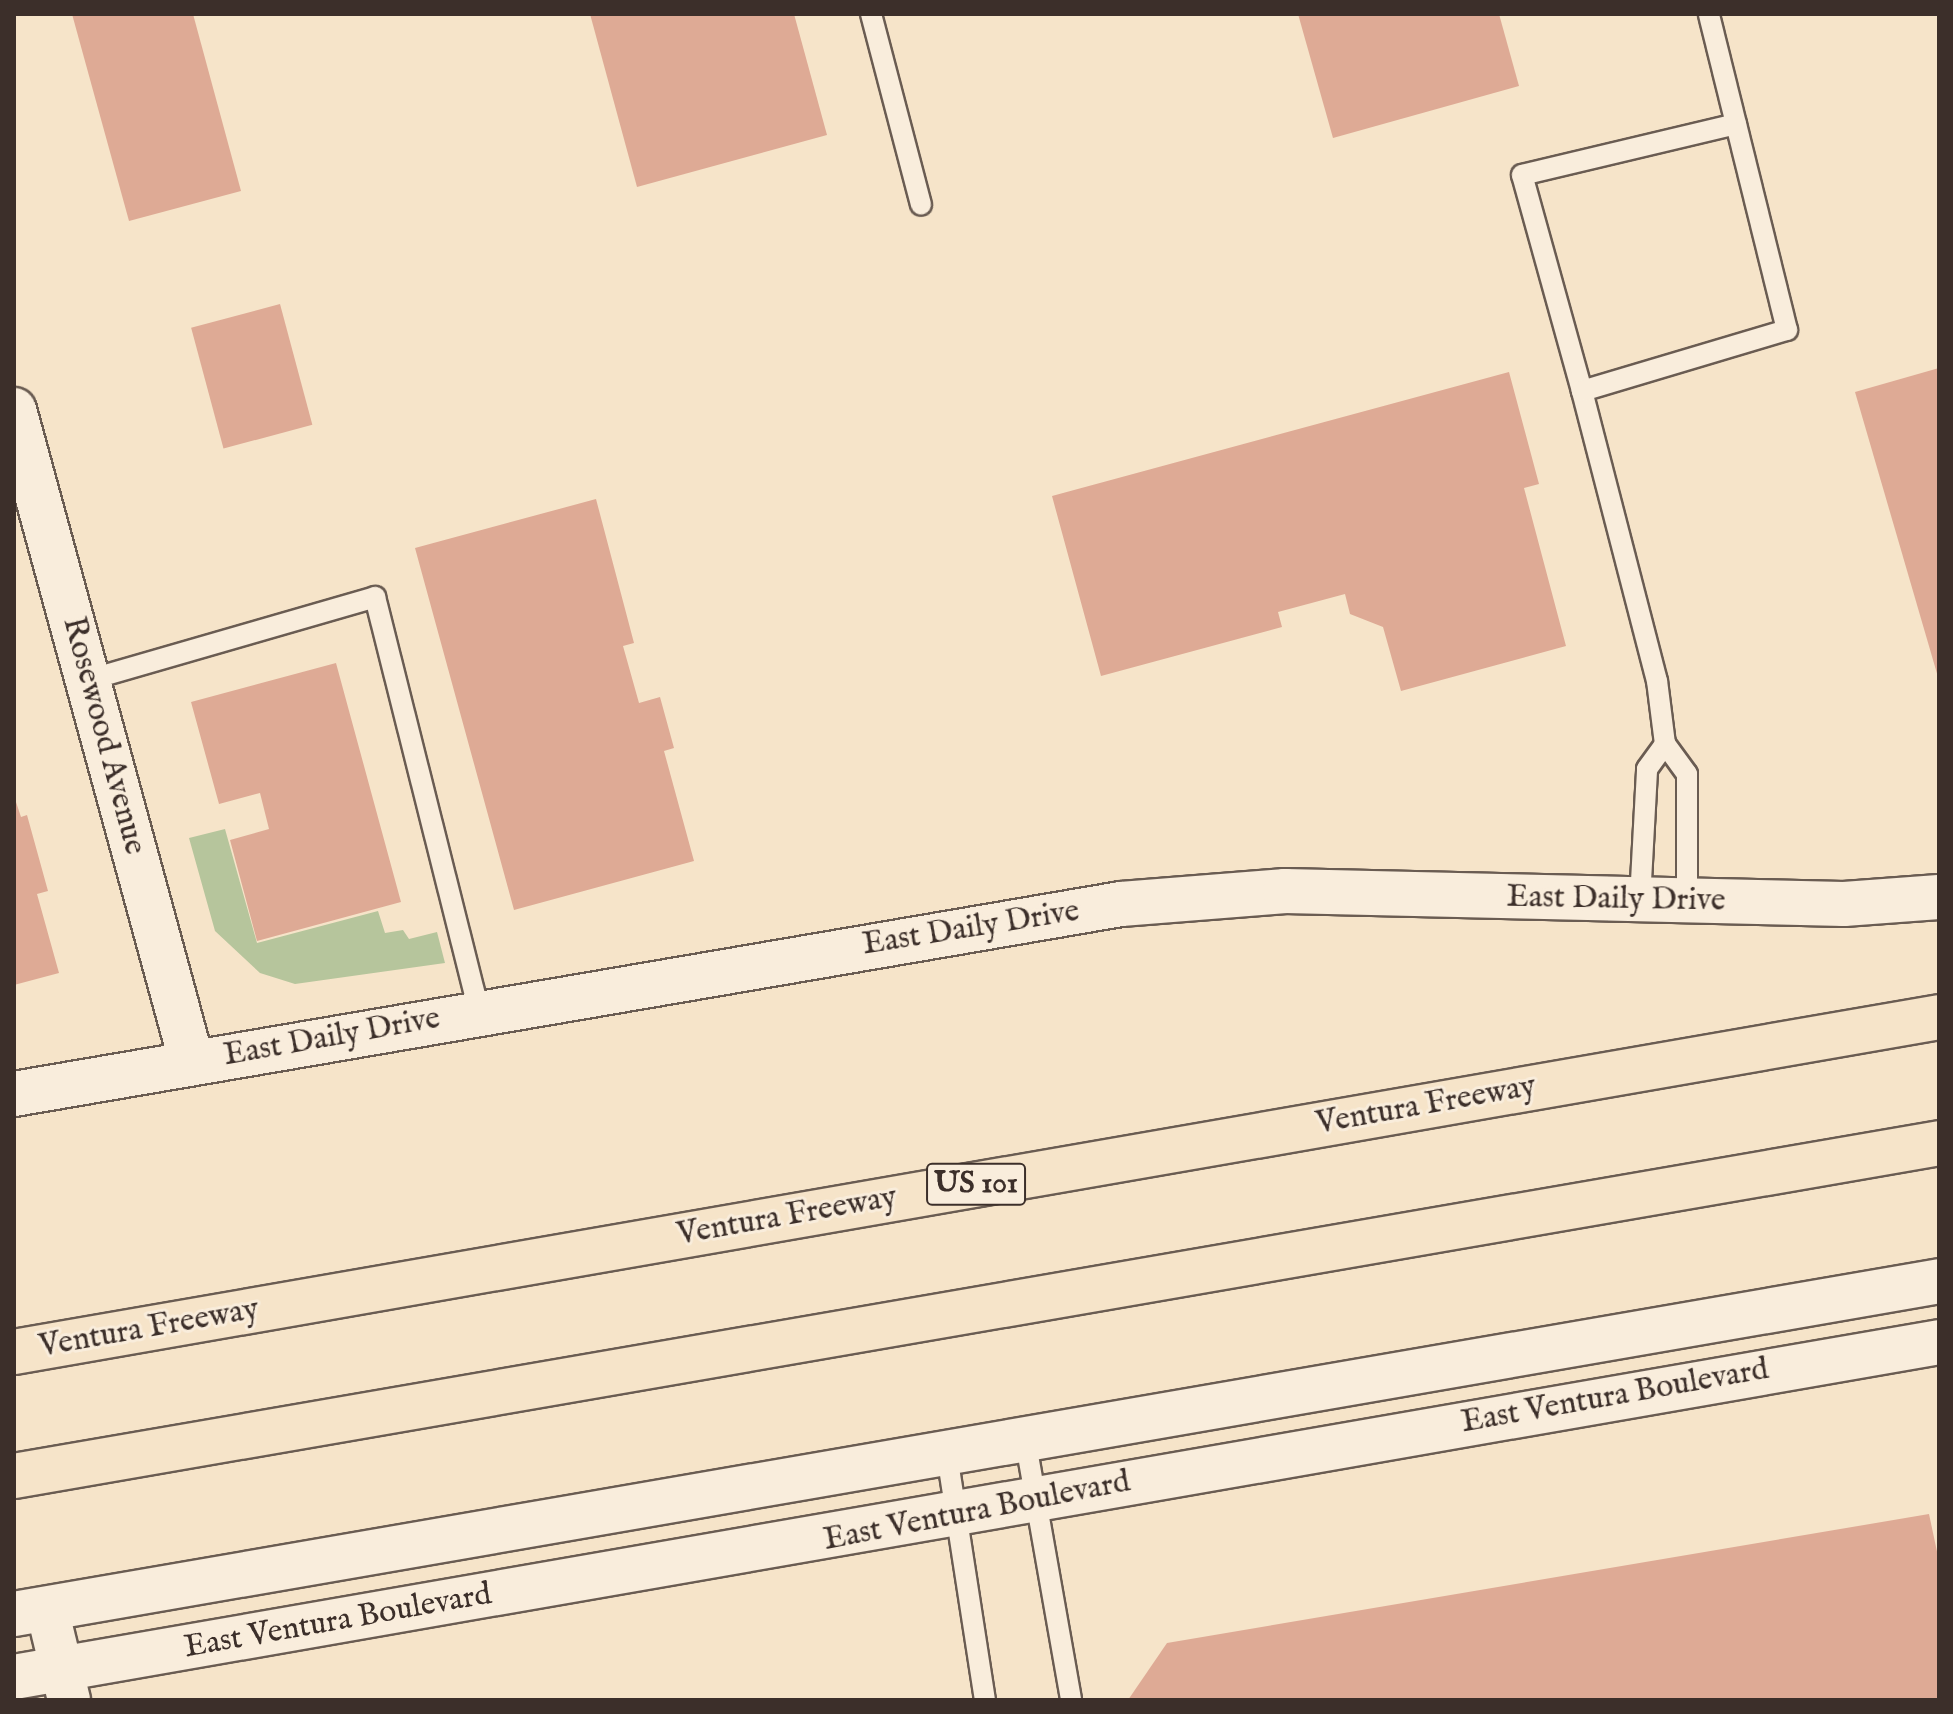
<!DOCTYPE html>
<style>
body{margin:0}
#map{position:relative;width:1953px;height:1714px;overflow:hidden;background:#f6e4c9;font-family:"IM FELL English",serif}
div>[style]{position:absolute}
.green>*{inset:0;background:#b6c59c}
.building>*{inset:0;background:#deaa95;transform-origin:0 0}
.roads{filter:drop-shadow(2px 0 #6a5c52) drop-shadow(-2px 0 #6a5c52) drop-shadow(0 2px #6a5c52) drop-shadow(0 -2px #6a5c52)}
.lane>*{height:20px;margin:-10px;padding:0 10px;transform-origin:10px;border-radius:10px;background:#f9eddc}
.street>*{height:42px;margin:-21px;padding:0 21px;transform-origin:21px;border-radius:21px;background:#f9eddc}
.secondary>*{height:44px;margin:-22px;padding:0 22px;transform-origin:22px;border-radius:22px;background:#f9eddc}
.highway>*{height:44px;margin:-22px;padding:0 22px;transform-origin:22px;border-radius:22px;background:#f6e4c9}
span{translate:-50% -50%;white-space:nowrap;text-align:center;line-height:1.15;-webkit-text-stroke:6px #f9eddc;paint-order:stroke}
.shield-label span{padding:2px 6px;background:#f9eddc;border:2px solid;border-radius:6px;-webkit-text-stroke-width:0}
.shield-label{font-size:30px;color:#3c2f2a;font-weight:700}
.street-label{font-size:32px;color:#3c2f2a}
.frame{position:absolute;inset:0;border:16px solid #3c2f2a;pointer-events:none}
</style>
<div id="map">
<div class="green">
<i style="clip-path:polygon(225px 829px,257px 943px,378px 911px,385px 933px,403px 930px,409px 939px,437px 932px,445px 963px,295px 984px,260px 973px,215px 931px,189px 838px)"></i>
</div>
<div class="building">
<i style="clip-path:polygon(72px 14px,193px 14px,241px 191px,129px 221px)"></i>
<i style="clip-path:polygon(590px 14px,794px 14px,827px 135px,637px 187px)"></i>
<i style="clip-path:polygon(1298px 14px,1499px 14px,1519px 86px,1333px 138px)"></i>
<i style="left:280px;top:304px;width:125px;height:92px;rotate:75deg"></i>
<i style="clip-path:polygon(1939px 368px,1939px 677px,1938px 677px,1855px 392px)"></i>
<i style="clip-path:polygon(1509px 372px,1539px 484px,1524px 488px,1566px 646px,1401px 691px,1383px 627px,1350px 614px,1345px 594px,1278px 612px,1282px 627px,1101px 676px,1052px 496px)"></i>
<i style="clip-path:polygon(596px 499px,634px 643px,623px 646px,639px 703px,660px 697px,674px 748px,664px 751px,694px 861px,514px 910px,415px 548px)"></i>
<i style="clip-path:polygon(336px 663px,401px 902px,257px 941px,230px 840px,269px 829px,260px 793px,219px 804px,191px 702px)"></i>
<i style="clip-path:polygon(14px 796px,21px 817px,27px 815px,48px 891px,37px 894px,59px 973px,14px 985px)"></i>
<i style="clip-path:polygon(1929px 1514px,1939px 1561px,1939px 1700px,1128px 1700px,1167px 1643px)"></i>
</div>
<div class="roads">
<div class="lane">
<i style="left:871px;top:14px;width:197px;rotate:75.3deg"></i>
<i style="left:1582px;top:391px;width:224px;rotate:-105.5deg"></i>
<i style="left:1522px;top:175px;width:220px;rotate:-13.4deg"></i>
<i style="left:88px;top:680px;width:299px;rotate:-16.1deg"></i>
<i style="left:375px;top:597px;width:428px;rotate:75.9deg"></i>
<i style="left:1640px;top:900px;width:131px;rotate:-86.9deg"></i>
<i style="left:1647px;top:769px;width:31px;rotate:-54deg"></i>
<i style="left:1687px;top:902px;width:128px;rotate:-90deg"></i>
<i style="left:1687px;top:774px;width:37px;rotate:-126deg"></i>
<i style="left:1665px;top:744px;width:64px;rotate:-97.2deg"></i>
<i style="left:1657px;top:681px;width:300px;rotate:-104.5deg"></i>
<i style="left:1582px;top:391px;width:214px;rotate:-16.6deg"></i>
<i style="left:1787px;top:330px;width:325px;rotate:-103.9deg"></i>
<i style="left:1026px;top:1444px;width:260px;rotate:80deg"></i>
<i style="left:947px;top:1455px;width:248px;rotate:81.2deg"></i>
</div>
<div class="street">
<i style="left:47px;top:1609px;width:94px;rotate:76.4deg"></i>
</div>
<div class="secondary">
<i style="left:14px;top:410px;width:677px;rotate:74.75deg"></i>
<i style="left:14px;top:1094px;width:1123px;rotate:-9.74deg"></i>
<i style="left:1121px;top:904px;width:165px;rotate:-4.5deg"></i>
<i style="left:1285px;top:891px;width:559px;rotate:1.33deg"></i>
<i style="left:1844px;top:904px;width:95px;rotate:-4.2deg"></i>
<i style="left:14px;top:1614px;width:1954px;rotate:-9.81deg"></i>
<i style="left:14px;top:1677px;width:1954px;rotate:-9.87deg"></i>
</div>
<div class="highway">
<i style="left:14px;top:1352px;width:1954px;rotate:-9.87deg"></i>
<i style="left:14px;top:1476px;width:1954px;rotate:-9.81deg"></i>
</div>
</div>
<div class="shield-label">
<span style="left:976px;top:1184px">US 101</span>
</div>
<div class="street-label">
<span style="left:103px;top:736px;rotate:75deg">Rosewood Avenue</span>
<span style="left:1616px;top:900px;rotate:1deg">East Daily Drive</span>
<span style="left:971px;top:929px;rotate:-9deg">East Daily Drive</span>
<span style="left:332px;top:1038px;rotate:-10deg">East Daily Drive</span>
<span style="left:1426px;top:1106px;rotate:-10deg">Ventura Freeway</span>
<span style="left:787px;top:1217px;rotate:-10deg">Ventura Freeway</span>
<span style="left:149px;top:1329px;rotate:-10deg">Ventura Freeway</span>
<span style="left:1615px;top:1397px;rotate:-10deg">East Ventura Boulevard</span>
<span style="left:977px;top:1512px;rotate:-11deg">East Ventura Boulevard</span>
<span style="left:338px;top:1622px;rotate:-10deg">East Ventura Boulevard</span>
</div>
<div class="frame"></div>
</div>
